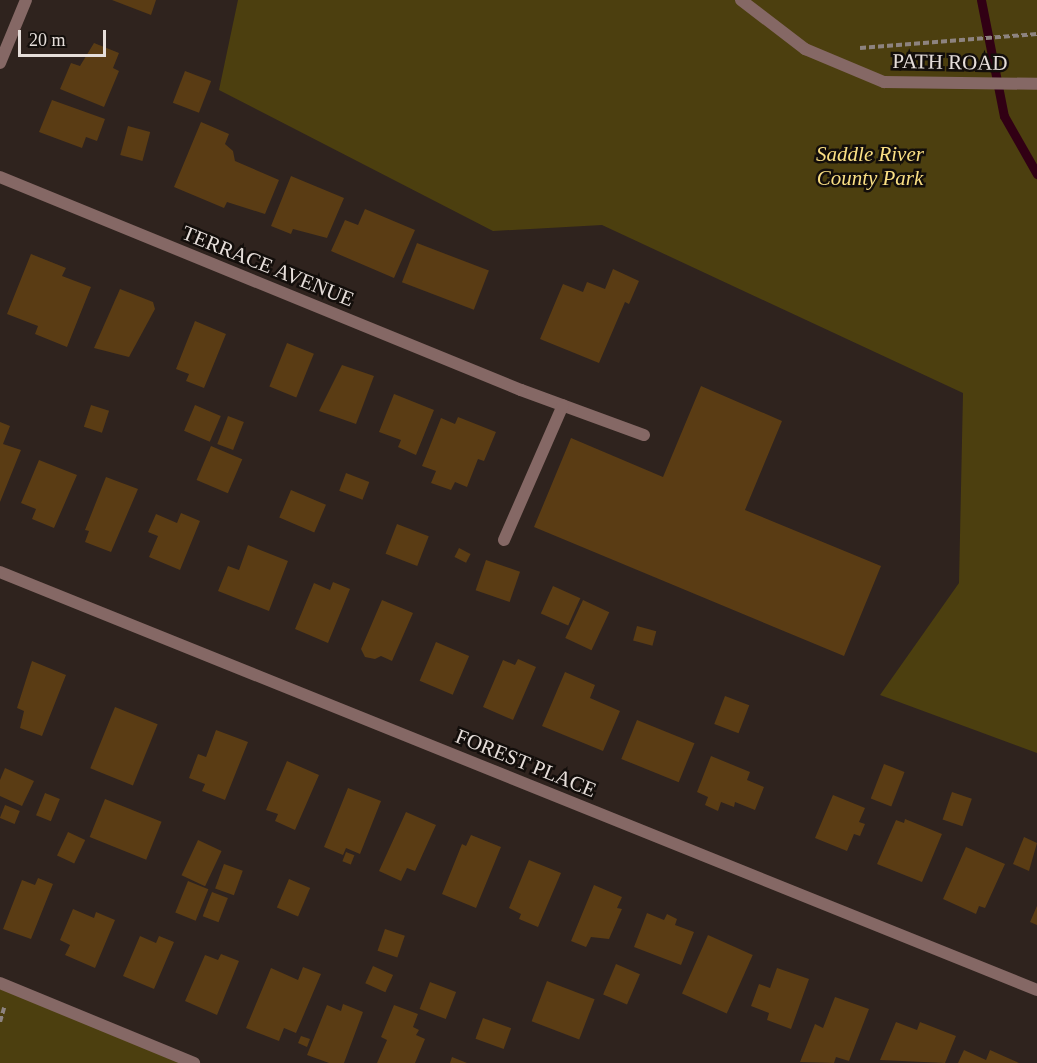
<!DOCTYPE html>
<style>
body{margin:0}
#map{position:relative;width:1037px;height:1063px;overflow:hidden;background:#2f231e;font-family:"Times New Roman",serif}
div>[style]{position:absolute}
.green>*{inset:0;background:#4c3f0f}
.stream>*{height:9px;margin:-4.5px;padding:0 4.5px;transform-origin:4.5px;border-radius:4.5px;background:#310014}
.building>*{inset:0;background:#5a3c14;transform-origin:0 0}
.path>*{height:4px;margin-top:-2px;transform-origin:0;background:repeating-linear-gradient(90deg,#8d837f 0 6px,transparent 0 9px)}
.lane>*{height:12px;margin:-6px;padding:0 6px;transform-origin:6px;border-radius:6px;background:#856865}
.street>*{height:12px;margin:-6px;padding:0 6px;transform-origin:6px;border-radius:6px;background:#856865}
span{translate:-50% -50%;white-space:nowrap;text-align:center;line-height:1.15;-webkit-text-stroke:5px #130e0b;paint-order:stroke}
.street-label{font-size:21px;color:#e6deda}
.park-label{font-size:21px;color:#fadf84;font-style:italic}
.scale{position:absolute;left:18px;top:30px;width:88px;height:27px;box-sizing:border-box;border:3px solid #e6deda;border-top:0;padding-left:8px;font-size:18px;line-height:21px;white-space:nowrap;color:#e6deda;-webkit-text-stroke:4px #130e0b;paint-order:stroke}
</style>
<div id="map">
<div class="green">
<i style="clip-path:polygon(238px 0,1037px 0,1037px 753px,880px 695px,959px 583px,963px 393px,602px 225px,493px 231px,219px 90px)"></i>
<i style="clip-path:polygon(0 983px,194px 1063px,0 1063px)"></i>
</div>
<div class="stream">
<i style="left:981px;top:0;width:118px;rotate:78.8deg"></i>
<i style="left:1004px;top:116px;width:67px;rotate:60.4deg"></i>
</div>
<div class="building">
<i style="clip-path:polygon(112px 0,156px 0,151px 15px)"></i>
<i style="clip-path:polygon(94px 43px,119px 53px,113px 68px,119px 71px,104px 107px,60px 89px,71px 63px,80px 66px)"></i>
<i style="left:185px;top:71px;width:28px;height:34px;rotate:21deg"></i>
<i style="clip-path:polygon(52px 100px,105px 119px,97px 141px,86px 137px,82px 148px,39px 132px)"></i>
<i style="clip-path:polygon(201px 122px,229px 134px,225px 144px,233px 151px,235px 161px,279px 180px,265px 214px,227px 202px,224px 208px,174px 187px)"></i>
<i style="left:128px;top:126px;width:23px;height:30px;rotate:15deg"></i>
<i style="clip-path:polygon(291px 176px,344px 198px,327px 238px,293px 229px,291px 234px,271px 226px)"></i>
<i style="clip-path:polygon(365px 209px,415px 230px,394px 278px,331px 251px,345px 220px,358px 225px)"></i>
<i style="left:417px;top:243px;width:77px;height:42px;rotate:21deg"></i>
<i style="clip-path:polygon(31px 254px,66px 268px,62px 276px,91px 287px,67px 347px,35px 334px,38px 326px,7px 314px)"></i>
<i style="clip-path:polygon(613px 269px,639px 281px,629px 304px,625px 302px,599px 363px,540px 339px,563px 284px,583px 292px,587px 282px,605px 289px)"></i>
<i style="clip-path:polygon(120px 289px,153px 302px,155px 309px,129px 357px,94px 348px)"></i>
<i style="clip-path:polygon(195px 321px,226px 334px,204px 388px,186px 381px,189px 374px,176px 369px)"></i>
<i style="left:287px;top:343px;width:29px;height:47px;rotate:22deg"></i>
<i style="clip-path:polygon(342px 365px,374px 376px,356px 424px,319px 411px)"></i>
<i style="clip-path:polygon(701px 386px,782px 421px,745px 510px,881px 566px,844px 656px,534px 527px,571px 438px,663px 477px)"></i>
<i style="clip-path:polygon(394px 394px,434px 410px,416px 455px,398px 447px,401px 440px,379px 432px)"></i>
<i style="left:91px;top:405px;width:19px;height:23px;rotate:18deg"></i>
<i style="left:195px;top:405px;width:28px;height:28px;rotate:23deg"></i>
<i style="left:228px;top:416px;width:17px;height:30px;rotate:21deg"></i>
<i style="clip-path:polygon(458px 417px,496px 432px,484px 461px,478px 459px,467px 487px,455px 482px,451px 490px,431px 483px,436px 471px,422px 466px,441px 418px,455px 424px)"></i>
<i style="clip-path:polygon(0 422px,10px 426px,3px 444px,21px 450px,0 502px)"></i>
<i style="left:211px;top:446px;width:34px;height:37px;rotate:23deg"></i>
<i style="clip-path:polygon(39px 460px,77px 475px,54px 528px,32px 519px,36px 509px,21px 503px)"></i>
<i style="left:346px;top:473px;width:25px;height:19px;rotate:21deg"></i>
<i style="clip-path:polygon(106px 477px,138px 489px,111px 552px,85px 542px,89px 531px,85px 530px)"></i>
<i style="left:291px;top:490px;width:38px;height:30px;rotate:23deg"></i>
<i style="clip-path:polygon(181px 513px,200px 521px,180px 570px,149px 557px,158px 536px,148px 532px,156px 514px,177px 523px)"></i>
<i style="left:397px;top:524px;width:34px;height:32px;rotate:21deg"></i>
<i style="clip-path:polygon(248px 545px,288px 561px,269px 611px,218px 591px,228px 566px,239px 570px)"></i>
<i style="left:459px;top:548px;width:13px;height:10px;rotate:27deg"></i>
<i style="left:486px;top:560px;width:36px;height:32px;rotate:19deg"></i>
<i style="clip-path:polygon(333px 582px,350px 589px,328px 643px,295px 629px,314px 583px,330px 590px)"></i>
<i style="left:553px;top:586px;width:30px;height:30px;rotate:24deg"></i>
<i style="clip-path:polygon(382px 600px,413px 613px,392px 661px,381px 656px,375px 659px,365px 657px,361px 649px)"></i>
<i style="left:583px;top:600px;width:29px;height:42px;rotate:25deg"></i>
<i style="left:637px;top:626px;width:20px;height:15px;rotate:15deg"></i>
<i style="left:436px;top:642px;width:36px;height:42px;rotate:23deg"></i>
<i style="clip-path:polygon(518px 659px,536px 667px,513px 720px,483px 707px,503px 660px,515px 665px)"></i>
<i style="clip-path:polygon(32px 661px,66px 675px,42px 736px,20px 728px,24px 711px,17px 708px)"></i>
<i style="clip-path:polygon(565px 672px,595px 685px,590px 698px,620px 711px,603px 751px,542px 726px)"></i>
<i style="left:725px;top:696px;width:26px;height:30px;rotate:21deg"></i>
<i style="left:115px;top:707px;width:46px;height:66px;rotate:22deg"></i>
<i style="left:637px;top:720px;width:62px;height:42px;rotate:22deg"></i>
<i style="clip-path:polygon(216px 730px,248px 742px,225px 800px,202px 791px,205px 784px,189px 778px,198px 754px,206px 757px)"></i>
<i style="clip-path:polygon(711px 756px,750px 772px,747px 780px,764px 787px,755px 810px,735px 802px,734px 807px,721px 802px,718px 811px,705px 805px,708px 797px,697px 792px)"></i>
<i style="clip-path:polygon(287px 761px,319px 775px,295px 830px,275px 821px,278px 814px,266px 810px)"></i>
<i style="left:884px;top:764px;width:22px;height:37px;rotate:21deg"></i>
<i style="clip-path:polygon(5px 768px,34px 781px,22px 806px,0 796px,0 780px)"></i>
<i style="clip-path:polygon(348px 788px,381px 801px,360px 854px,346px 848px,343px 855px,324px 847px)"></i>
<i style="left:952px;top:792px;width:21px;height:29px;rotate:19deg"></i>
<i style="left:45px;top:793px;width:16px;height:24px;rotate:22deg"></i>
<i style="clip-path:polygon(833px 795px,865px 808px,859px 822px,865px 824px,860px 836px,854px 834px,847px 851px,815px 838px)"></i>
<i style="left:105px;top:799px;width:61px;height:41px;rotate:22deg"></i>
<i style="left:5px;top:805px;width:16px;height:14px;rotate:22deg"></i>
<i style="clip-path:polygon(406px 812px,436px 825px,415px 871px,407px 868px,401px 881px,379px 871px)"></i>
<i style="clip-path:polygon(905px 819px,942px 834px,922px 882px,877px 864px,896px 820px,904px 823px)"></i>
<i style="left:68px;top:832px;width:19px;height:26px;rotate:25deg"></i>
<i style="clip-path:polygon(471px 835px,501px 847px,476px 908px,442px 894px,462px 844px,466px 846px)"></i>
<i style="clip-path:polygon(1024px 837px,1037px 843px,1029px 871px,1013px 864px)"></i>
<i style="left:198px;top:840px;width:26px;height:39px;rotate:25deg"></i>
<i style="clip-path:polygon(966px 847px,1005px 864px,985px 908px,979px 906px,976px 914px,943px 899px)"></i>
<i style="left:346px;top:852px;width:9px;height:10px;rotate:21deg"></i>
<i style="clip-path:polygon(529px 860px,561px 873px,538px 927px,519px 919px,521px 914px,509px 908px)"></i>
<i style="left:224px;top:864px;width:20px;height:26px;rotate:20deg"></i>
<i style="clip-path:polygon(38px 878px,53px 884px,31px 939px,3px 929px,22px 880px,35px 885px)"></i>
<i style="left:289px;top:879px;width:23px;height:31px;rotate:23deg"></i>
<i style="left:188px;top:881px;width:22px;height:34px;rotate:22deg"></i>
<i style="clip-path:polygon(594px 885px,622px 897px,617px 908px,622px 909px,609px 939px,591px 937px,586px 947px,571px 941px)"></i>
<i style="left:212px;top:892px;width:17px;height:26px;rotate:21deg"></i>
<i style="clip-path:polygon(1037px 906px,1037px 925px,1030px 922px)"></i>
<i style="clip-path:polygon(73px 909px,94px 918px,96px 912px,115px 920px,95px 968px,65px 955px,70px 945px,60px 940px)"></i>
<i style="clip-path:polygon(647px 913px,664px 920px,667px 914px,677px 919px,675px 925px,694px 932px,681px 965px,634px 947px)"></i>
<i style="left:385px;top:929px;width:21px;height:23px;rotate:19deg"></i>
<i style="left:708px;top:935px;width:49px;height:64px;rotate:24deg"></i>
<i style="clip-path:polygon(140px 936px,156px 943px,159px 936px,174px 942px,154px 989px,123px 976px)"></i>
<i style="clip-path:polygon(221px 954px,239px 961px,217px 1015px,185px 1001px,205px 955px,218px 960px)"></i>
<i style="left:616px;top:964px;width:26px;height:33px;rotate:23deg"></i>
<i style="left:373px;top:966px;width:22px;height:19px;rotate:24deg"></i>
<i style="clip-path:polygon(303px 967px,321px 974px,296px 1033px,284px 1028px,279px 1041px,246px 1028px,271px 968px,298px 980px)"></i>
<i style="clip-path:polygon(777px 968px,809px 979px,791px 1029px,767px 1020px,769px 1013px,751px 1006px,759px 984px,770px 988px)"></i>
<i style="left:547px;top:981px;width:51px;height:43px;rotate:21deg"></i>
<i style="left:430px;top:982px;width:28px;height:29px;rotate:21deg"></i>
<i style="clip-path:polygon(835px 997px,869px 1009px,849px 1061px,836px 1057px,834px 1063px,800px 1062px,815px 1024px,823px 1028px)"></i>
<i style="clip-path:polygon(343px 1004px,363px 1012px,344px 1063px,329px 1063px,307px 1055px,327px 1005px,341px 1011px)"></i>
<i style="clip-path:polygon(394px 1005px,418px 1014px,413px 1027px,419px 1030px,416px 1035px,425px 1039px,415px 1063px,377px 1063px,387px 1040px,381px 1037px)"></i>
<i style="left:483px;top:1018px;width:30px;height:22px;rotate:20deg"></i>
<i style="clip-path:polygon(896px 1022px,917px 1030px,920px 1022px,956px 1036px,945px 1063px,880px 1060px)"></i>
<i style="clip-path:polygon(301px 1036px,310px 1039px,307px 1047px,298px 1043px)"></i>
<i style="clip-path:polygon(964px 1050px,986px 1060px,990px 1050px,1019px 1063px,958px 1063px)"></i>
<i style="clip-path:polygon(452px 1057px,467px 1063px,450px 1063px)"></i>
</div>
<div class="path">
<i style="left:860px;top:48px;width:178px;rotate:-4.5deg"></i>
<i style="left:0;top:1022px;width:15px;rotate:-74deg"></i>
</div>
<div class="lane">
<i style="left:741px;top:0;width:81px;rotate:37.4deg"></i>
<i style="left:805px;top:49px;width:86px;rotate:22.7deg"></i>
<i style="left:884px;top:82px;width:153px;rotate:0.7deg"></i>
<i style="left:521px;top:390px;width:131px;rotate:20.1deg"></i>
<i style="left:504px;top:540px;width:147px;rotate:-66.4deg"></i>
</div>
<div class="street">
<i style="left:0;top:63px;width:68px;rotate:-67.6deg"></i>
<i style="left:0;top:177px;width:563px;rotate:22.24deg"></i>
<i style="left:0;top:572px;width:1118px;rotate:21.95deg"></i>
<i style="left:0;top:983px;width:210px;rotate:22.4deg"></i>
</div>
<div class="street-label">
<span style="left:950px;top:62px;rotate:1deg">PATH ROAD</span>
<span style="left:268px;top:266px;rotate:22deg">TERRACE AVENUE</span>
<span style="left:526px;top:763px;rotate:22deg">FOREST PLACE</span>
</div>
<div class="park-label">
<span style="left:870px;top:166px">Saddle River<br>County Park</span>
</div>
<div class="scale">20 m</div>
</div>
